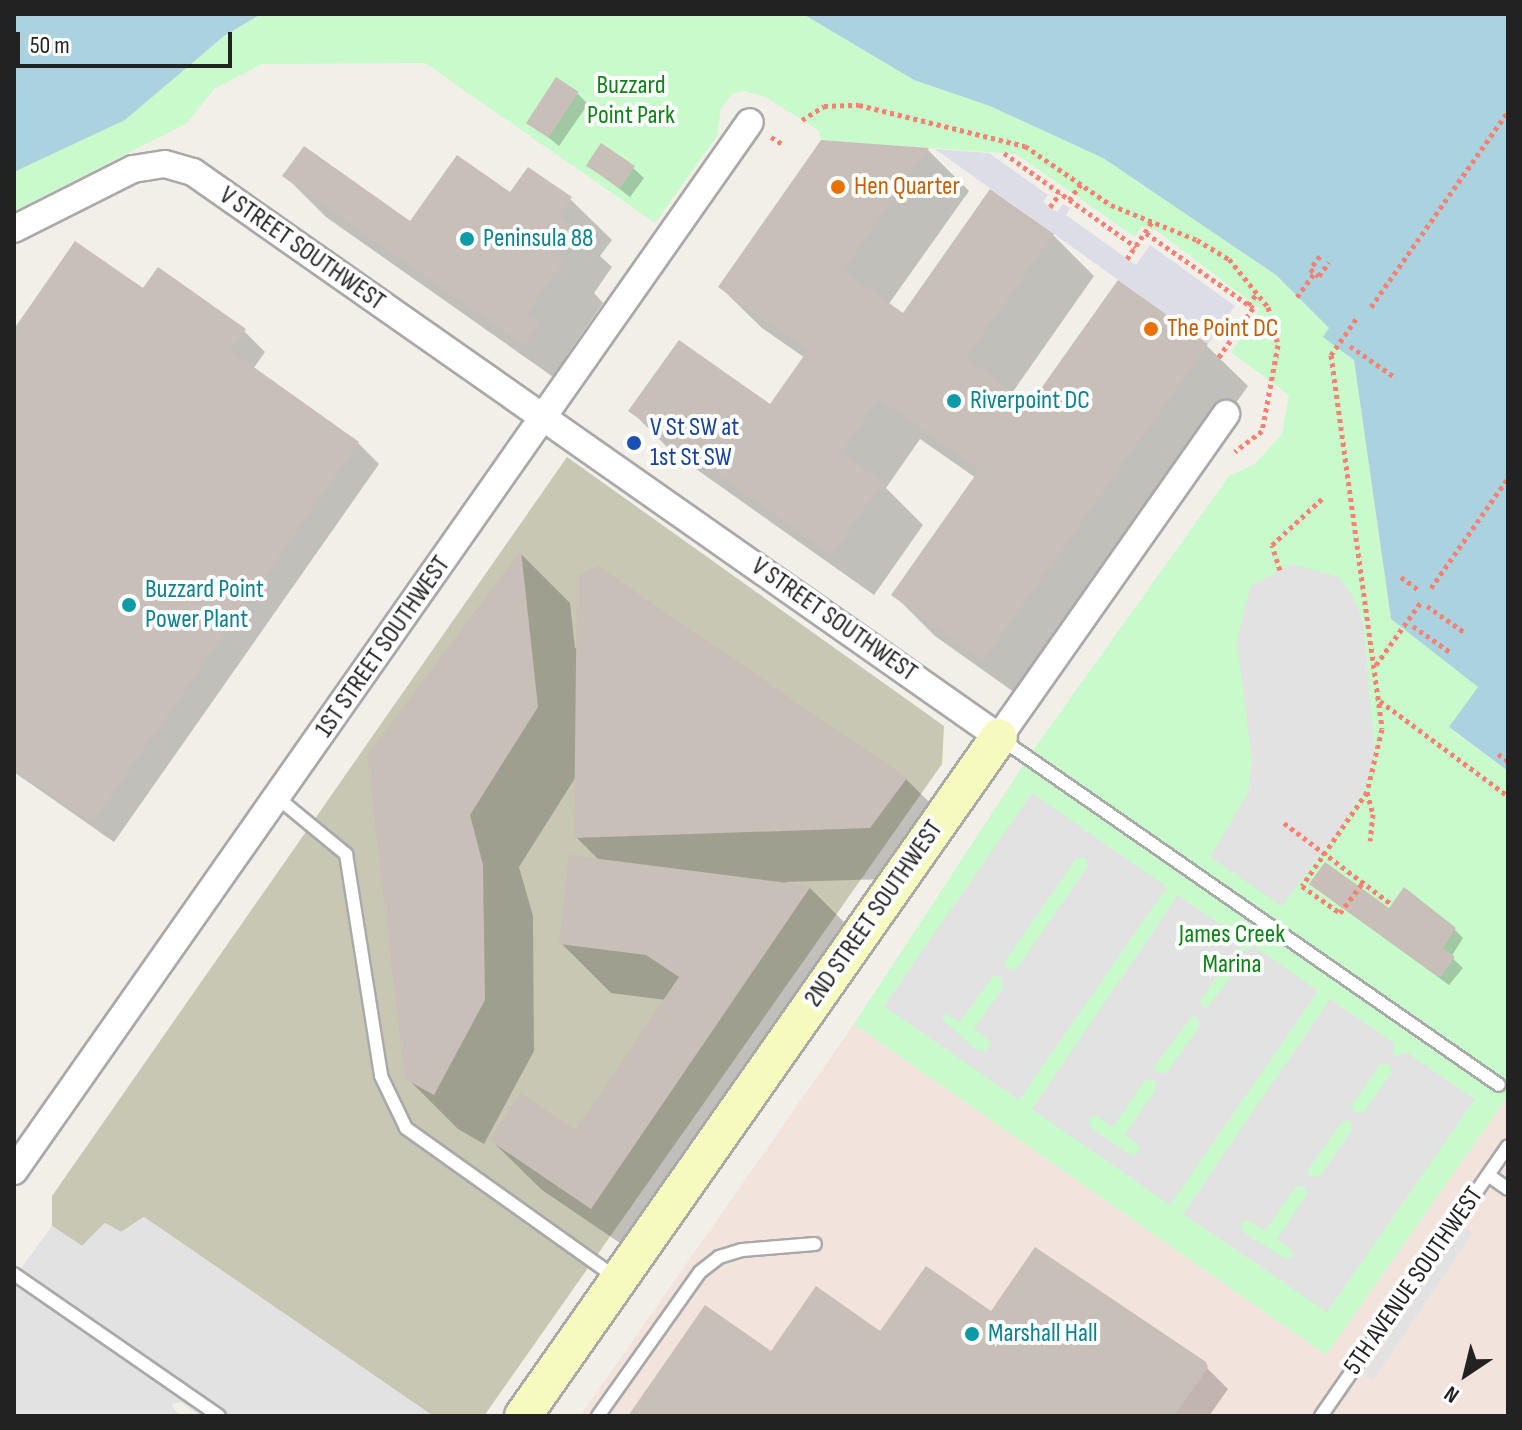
<!DOCTYPE html>
<style>
body{margin:0}
#map{position:relative;width:1522px;height:1430px;overflow:hidden;background:#f2efe9;font-family:"Sofia Sans Condensed",sans-serif}
div>[style]{position:absolute}
.military>*{inset:0;background:#f3e3dd}
.construction>*{inset:0;background:#c7c7b4}
.park>*{inset:0;background:#c8facc}
.parking>*{inset:0;background:#e2e2e2;transform-origin:0 0}
.plaza>*{inset:0;background:#dddde8}
.water>*{inset:0;background:#aad3df}
.shadow>*{inset:0;background:#0003}
.building>*{inset:0;background:#c7bfb8;transform-origin:0 0}
.path>*{height:5px;margin-top:-2.5px;transform-origin:0;background:repeating-linear-gradient(90deg,#fa8072 0 4px,transparent 0 8px)}
.roads{filter:drop-shadow(2px 0 #a9a9a9) drop-shadow(-2px 0 #a9a9a9) drop-shadow(0 2px #a9a9a9) drop-shadow(0 -2px #a9a9a9)}
.lane>*{height:12px;margin:-6px;padding:0 6px;transform-origin:6px;border-radius:6px;background:#fff}
.street>*{height:26px;margin:-13px;padding:0 13px;transform-origin:13px;border-radius:13px;background:#fff}
.secondary>*{height:36px;margin:-18px;padding:0 18px;transform-origin:18px;border-radius:18px;background:#f7fabf}
.dots>*{width:22px;height:22px;translate:-50% -50%;box-sizing:border-box;border:4px solid #fff;border-radius:50%}
span{translate:-50% -50%;white-space:nowrap;text-align:center;line-height:1.15;-webkit-text-stroke:8px #fff;paint-order:stroke}
.park-label{font-size:26px;color:#0c8416}
.food-label{font-size:26px;color:#c56008}
.left{translate:0 -50%;text-align:left}
.culture-label{font-size:26px;color:#0d838f}
.street-label{font-size:26px;color:#222}
.transit-label{font-size:26px;color:#164399}
.frame{position:absolute;inset:0;border:16px solid #222;pointer-events:none}
.north{position:absolute;left:1426px;top:1334px;width:80px;height:80px;-webkit-text-stroke:6px #fff;paint-order:stroke;rotate:215deg;font-size:22px;font-weight:700;line-height:32px;text-align:center;color:#222}
.north::after{content:'';display:block;margin:auto;width:28px;height:36px;background:#222;clip-path:polygon(50% 0,100% 100%,50% 72%,0 100%)}
.scale{position:absolute;left:16px;top:32px;width:216px;height:36px;box-sizing:border-box;border:4px solid #222;border-top:0;padding-left:10px;font-size:24px;line-height:28px;white-space:nowrap;color:#222;-webkit-text-stroke:6px #fff;paint-order:stroke}
</style>
<div id="map">
<div class="military">
<i style="clip-path:polygon(854px 1024px,1326px 1355px,1508px 1096px,1508px 1416px,580px 1416px)"></i>
</div>
<div class="construction">
<i style="clip-path:polygon(567px 457px,944px 726px,942px 764px,484px 1416px,433px 1416px,144px 1217px,121px 1232px,105px 1223px,82px 1246px,52px 1226px,52px 1196px)"></i>
</div>
<div class="park">
<i style="clip-path:polygon(261px 14px,803px 14px,914px 80px,990px 106px,1103px 158px,1276px 275px,1330px 329px,1324px 337px,1354px 359px,1391px 619px,1479px 687px,1449px 728px,1508px 771px,1508px 1096px,1326px 1355px,854px 1024px,1036px 746px,1229px 476px,1255px 464px,1282px 434px,1289px 395px,1231px 352px,1260px 309px,1157px 231px,1142px 226px,1135px 237px,1016px 154px,821px 140px,819px 131px,802px 120px,766px 97px,744px 91px,732px 94px,721px 108px,717px 136px,655px 223px,425px 63px,262px 64px,214px 89px,187px 123px,14px 211px,14px 172px,125px 120px,224px 36px)"></i>
</div>
<div class="parking">
<i style="clip-path:polygon(1292px 564px,1339px 577px,1352px 595px,1363px 621px,1375px 752px,1364px 790px,1347px 819px,1282px 906px,1210px 857px,1248px 793px,1252px 759px,1237px 643px,1244px 610px,1251px 586px)"></i>
<i style="clip-path:polygon(evenodd,1032px 793px,1167px 887px,1019px 1100px,884px 1006px,1032px 793px,1087px 858px,1087px 867px,1017px 969px,1005px 968px,1005px 961px,1076px 859px,1087px 858px,1032px 793px,993px 976px,1001px 977px,1003px 988px,974px 1029px,991px 1042px,987px 1051px,978px 1051px,941px 1018px,946px 1014px,960px 1022px,993px 976px)"></i>
<i style="clip-path:polygon(evenodd,1178px 895px,1242px 939px,1240px 953px,1254px 946px,1318px 991px,1170px 1205px,1032px 1109px,1178px 895px,1229px 958px,1239px 959px,1240px 966px,1205px 1010px,1200px 1001px,1229px 958px,1178px 895px,1194px 1014px,1200px 1025px,1167px 1073px,1156px 1072px,1155px 1065px,1194px 1014px,1178px 895px,1145px 1080px,1155px 1081px,1156px 1089px,1125px 1135px,1141px 1147px,1134px 1157px,1090px 1127px,1089px 1119px,1097px 1116px,1113px 1127px,1145px 1080px)"></i>
<i style="clip-path:polygon(evenodd,1330px 999px,1394px 1043px,1393px 1057px,1406px 1052px,1475px 1099px,1327px 1312px,1183px 1214px,1330px 999px,1380px 1064px,1390px 1064px,1392px 1072px,1364px 1112px,1353px 1112px,1352px 1105px,1380px 1064px,1330px 999px,1344px 1120px,1351px 1122px,1351px 1131px,1320px 1176px,1309px 1176px,1308px 1169px,1344px 1120px,1330px 999px,1304px 1186px,1307px 1195px,1277px 1239px,1293px 1251px,1292px 1258px,1285px 1259px,1241px 1230px,1241px 1223px,1248px 1220px,1265px 1231px,1295px 1187px,1304px 1186px)"></i>
<i style="clip-path:polygon(144px 1217px,433px 1416px,201px 1416px,181px 1402px,171px 1404px,179px 1416px,14px 1416px,14px 1278px,52px 1226px,82px 1246px,105px 1223px,121px 1232px)"></i>
<i style="left:1463px;top:1227px;width:11px;height:177px;rotate:34deg"></i>
</div>
<div class="plaza">
<i style="clip-path:polygon(935px 149px,989px 153px,1048px 195px,1043px 202px,1057px 212px,1063px 204px,1070px 208px,1066px 215px,1136px 265px,1150px 245px,1235px 306px,1208px 344px)"></i>
</div>
<div class="water">
<i style="clip-path:polygon(14px 14px,261px 14px,224px 36px,125px 120px,14px 172px)"></i>
<i style="clip-path:polygon(803px 14px,1508px 14px,1508px 771px,1449px 727px,1478px 687px,1391px 619px,1354px 360px,1323px 337px,1329px 328px,1276px 275px,1103px 158px,990px 106px,914px 80px)"></i>
</div>
<div class="shadow">
<i style="clip-path:polygon(578px 94px,588px 104px,559px 146px,528px 121px)"></i>
<i style="clip-path:polygon(822px 142px,928px 150px,969px 191px,888px 305px,904px 316px,1053px 235px,1094px 276px,1012px 393px,1031px 406px,1206px 345px,1248px 386px,1025px 700px,935px 636px,894px 595px,976px 478px,920px 439px,886px 488px,923px 525px,874px 595px,672px 452px,631px 411px,770px 407px,805px 358px,762px 328px,720px 287px)"></i>
<i style="clip-path:polygon(588px 165px,633px 168px,644px 178px,630px 197px)"></i>
<i style="clip-path:polygon(285px 176px,411px 224px,511px 194px,570px 199px,612px 240px,600px 256px,612px 267px,594px 293px,603px 303px,567px 355px,579px 367px,566px 386px,326px 217px)"></i>
<i style="clip-path:polygon(144px 291px,244px 331px,265px 352px,253px 369px,358px 443px,379px 464px,114px 842px,14px 772px,14px 333px)"></i>
<i style="clip-path:polygon(521px 554px,570px 603px,575px 648px,906px 779px,956px 829px,921px 878px,784px 882px,810px 888px,860px 938px,642px 1258px,542px 1190px,491px 1140px,575px 1133px,666px 1000px,611px 993px,561px 943px,600px 861px,576px 837px,577px 775px,519px 867px,533px 916px,534px 1051px,484px 1144px,458px 1129px,407px 1078px)"></i>
<i style="clip-path:polygon(1321px 892px,1454px 929px,1463px 938px,1451px 957px,1463px 968px,1449px 985px)"></i>
<i style="clip-path:polygon(991px 1314px,1207px 1368px,1228px 1389px,1209px 1416px,631px 1416px,771px 1353px)"></i>
</div>
<div class="building">
<i style="left:556px;top:77px;width:27px;height:55px;rotate:33deg"></i>
<i style="clip-path:polygon(821px 140px,929px 148px,843px 270px,903px 313px,990px 189px,1054px 234px,966px 358px,1030px 404px,1118px 280px,1208px 344px,983px 661px,891px 595px,979px 470px,879px 399px,841px 452px,883px 482px,832px 555px,628px 411px,679px 340px,770px 404px,808px 350px,718px 287px)"></i>
<i style="left:601px;top:143px;width:41px;height:27px;rotate:34deg"></i>
<i style="clip-path:polygon(304px 146px,410px 221px,457px 155px,510px 192px,528px 167px,572px 197px,559px 215px,572px 224px,552px 253px,564px 261px,526px 314px,540px 324px,524px 346px,282px 176px)"></i>
<i style="clip-path:polygon(75px 241px,143px 288px,158px 267px,246px 329px,231px 351px,359px 442px,92px 823px,14px 768px,14px 329px)"></i>
<i style="clip-path:polygon(521px 550px,538px 707px,470px 815px,483px 865px,485px 1000px,434px 1095px,405px 1079px,367px 755px)"></i>
<i style="clip-path:polygon(598px 566px,907px 778px,870px 828px,574px 838px,577px 576px)"></i>
<i style="clip-path:polygon(569px 855px,811px 886px,591px 1209px,489px 1140px,520px 1093px,575px 1130px,679px 977px,646px 955px,559px 944px)"></i>
<i style="clip-path:polygon(1325px 862px,1389px 908px,1404px 887px,1456px 928px,1443px 948px,1455px 957px,1440px 978px,1309px 884px)"></i>
<i style="clip-path:polygon(1035px 1247px,1206px 1362px,1208px 1367px,1174px 1416px,628px 1416px,705px 1305px,771px 1351px,816px 1286px,880px 1331px,926px 1266px,991px 1311px)"></i>
</div>
<div class="path">
<i style="left:802px;top:120px;width:26px;rotate:-32deg"></i>
<i style="left:824px;top:106px;width:35px;rotate:-2deg"></i>
<i style="left:859px;top:105px;width:171px;rotate:13.9deg"></i>
<i style="left:1025px;top:146px;width:104px;rotate:34.5deg"></i>
<i style="left:1111px;top:205px;width:93px;rotate:22.1deg"></i>
<i style="left:1197px;top:240px;width:37px;rotate:31deg"></i>
<i style="left:1229px;top:259px;width:62px;rotate:50.9deg"></i>
<i style="left:1268px;top:307px;width:39px;rotate:75deg"></i>
<i style="left:1278px;top:345px;width:87px;rotate:100.5deg"></i>
<i style="left:1262px;top:431px;width:34px;rotate:143deg"></i>
<i style="left:771px;top:137px;width:15px;rotate:32deg"></i>
<i style="left:1004px;top:153px;width:162px;rotate:35.5deg"></i>
<i style="left:1069px;top:200px;width:20px;rotate:-53deg"></i>
<i style="left:1050px;top:207px;width:17px;rotate:-54deg"></i>
<i style="left:1146px;top:233px;width:131px;rotate:35deg"></i>
<i style="left:1253px;top:308px;width:60px;rotate:124.8deg"></i>
<i style="left:1320px;top:256px;width:16px;rotate:128deg"></i>
<i style="left:1310px;top:269px;width:11px;rotate:38deg"></i>
<i style="left:1319px;top:276px;width:17px;rotate:-54deg"></i>
<i style="left:1127px;top:259px;width:45px;rotate:-56deg"></i>
<i style="left:1297px;top:297px;width:31px;rotate:-54deg"></i>
<i style="left:1248px;top:305px;width:16px;rotate:-52deg"></i>
<i style="left:1371px;top:307px;width:239px;rotate:-55deg"></i>
<i style="left:1356px;top:319px;width:44px;rotate:124.8deg"></i>
<i style="left:1331px;top:355px;width:377px;rotate:82.2deg"></i>
<i style="left:1382px;top:729px;width:65px;rotate:103.4deg"></i>
<i style="left:1367px;top:792px;width:114px;rotate:124.7deg"></i>
<i style="left:1302px;top:886px;width:47px;rotate:35.4deg"></i>
<i style="left:1340px;top:913px;width:39px;rotate:-53deg"></i>
<i style="left:1350px;top:346px;width:56px;rotate:34.8deg"></i>
<i style="left:1280px;top:570px;width:26px;rotate:-108deg"></i>
<i style="left:1272px;top:545px;width:72px;rotate:-42.8deg"></i>
<i style="left:1401px;top:577px;width:22px;rotate:36deg"></i>
<i style="left:1431px;top:588px;width:134px;rotate:-55deg"></i>
<i style="left:1427px;top:606px;width:45px;rotate:35.1deg"></i>
<i style="left:1413px;top:626px;width:45px;rotate:35.1deg"></i>
<i style="left:1376px;top:665px;width:77px;rotate:-54.5deg"></i>
<i style="left:1380px;top:701px;width:159px;rotate:36.6deg"></i>
<i style="left:1498px;top:754px;width:12px;rotate:35deg"></i>
<i style="left:1367px;top:792px;width:23px;rotate:75deg"></i>
<i style="left:1373px;top:814px;width:27px;rotate:96deg"></i>
<i style="left:1284px;top:823px;width:134px;rotate:37.1deg"></i>
</div>
<div class="roads">
<div class="lane">
<i style="left:1001px;top:739px;width:606px;rotate:34.79deg"></i>
<i style="left:279px;top:799px;width:87px;rotate:39.4deg"></i>
<i style="left:346px;top:854px;width:225px;rotate:81deg"></i>
<i style="left:381px;top:1076px;width:58px;rotate:64.3deg"></i>
<i style="left:406px;top:1128px;width:257px;rotate:35.5deg"></i>
<i style="left:1488px;top:1175px;width:24px;rotate:35deg"></i>
<i style="left:14px;top:1274px;width:249px;rotate:34.7deg"></i>
<i style="left:598px;top:1416px;width:176px;rotate:-54.7deg"></i>
<i style="left:700px;top:1272px;width:24px;rotate:-38deg"></i>
<i style="left:719px;top:1257px;width:24px;rotate:-17deg"></i>
<i style="left:742px;top:1250px;width:73px;rotate:-4.7deg"></i>
<i style="left:1321px;top:1416px;width:328px;rotate:-55.3deg"></i>
</div>
<div class="street">
<i style="left:14px;top:229px;width:133px;rotate:-26.8deg"></i>
<i style="left:133px;top:169px;width:32px;rotate:-9deg"></i>
<i style="left:165px;top:164px;width:29px;rotate:16deg"></i>
<i style="left:193px;top:172px;width:984px;rotate:35.03deg"></i>
<i style="left:999px;top:737px;width:395px;rotate:-54.9deg"></i>
<i style="left:14px;top:1171px;width:1281px;rotate:-54.95deg"></i>
</div>
<div class="secondary">
<i style="left:523px;top:1416px;width:829px;rotate:-54.97deg"></i>
</div>
</div>
<div class="dots">
<i style="left:838px;top:187px;background:#e8710a"></i>
<i style="left:467px;top:239px;background:#0f9aa8"></i>
<i style="left:1151px;top:329px;background:#e8710a"></i>
<i style="left:954px;top:401px;background:#0f9aa8"></i>
<i style="left:634px;top:443px;background:#1a4fb4"></i>
<i style="left:129px;top:605px;background:#0f9aa8"></i>
<i style="left:972px;top:1334px;background:#0f9aa8"></i>
</div>
<div class="park-label">
<span style="left:631px;top:101px">Buzzard<br>Point Park</span>
<span style="left:1232px;top:950px">James Creek<br>Marina</span>
</div>
<div class="food-label">
<span class="left" style="left:854px;top:187px">Hen Quarter</span>
<span class="left" style="left:1167px;top:329px">The Point DC</span>
</div>
<div class="culture-label">
<span class="left" style="left:483px;top:239px">Peninsula 88</span>
<span class="left" style="left:970px;top:401px">Riverpoint DC</span>
<span class="left" style="left:145px;top:605px">Buzzard Point<br>Power Plant</span>
<span class="left" style="left:988px;top:1334px">Marshall Hall</span>
</div>
<div class="street-label">
<span style="left:302px;top:249px;rotate:35deg">V STREET SOUTHWEST</span>
<span style="left:834px;top:620px;rotate:35deg">V STREET SOUTHWEST</span>
<span style="left:383px;top:647px;rotate:-55deg">1ST STREET SOUTHWEST</span>
<span style="left:874px;top:914px;rotate:-55deg">2ND STREET SOUTHWEST</span>
<span style="left:1414px;top:1281px;rotate:-55deg">5TH AVENUE SOUTHWEST</span>
</div>
<div class="transit-label">
<span class="left" style="left:650px;top:443px">V St SW at<br>1st St SW</span>
</div>
<div class="frame"></div>
<div class="north">N</div>
<div class="scale">50 m</div>
</div>
